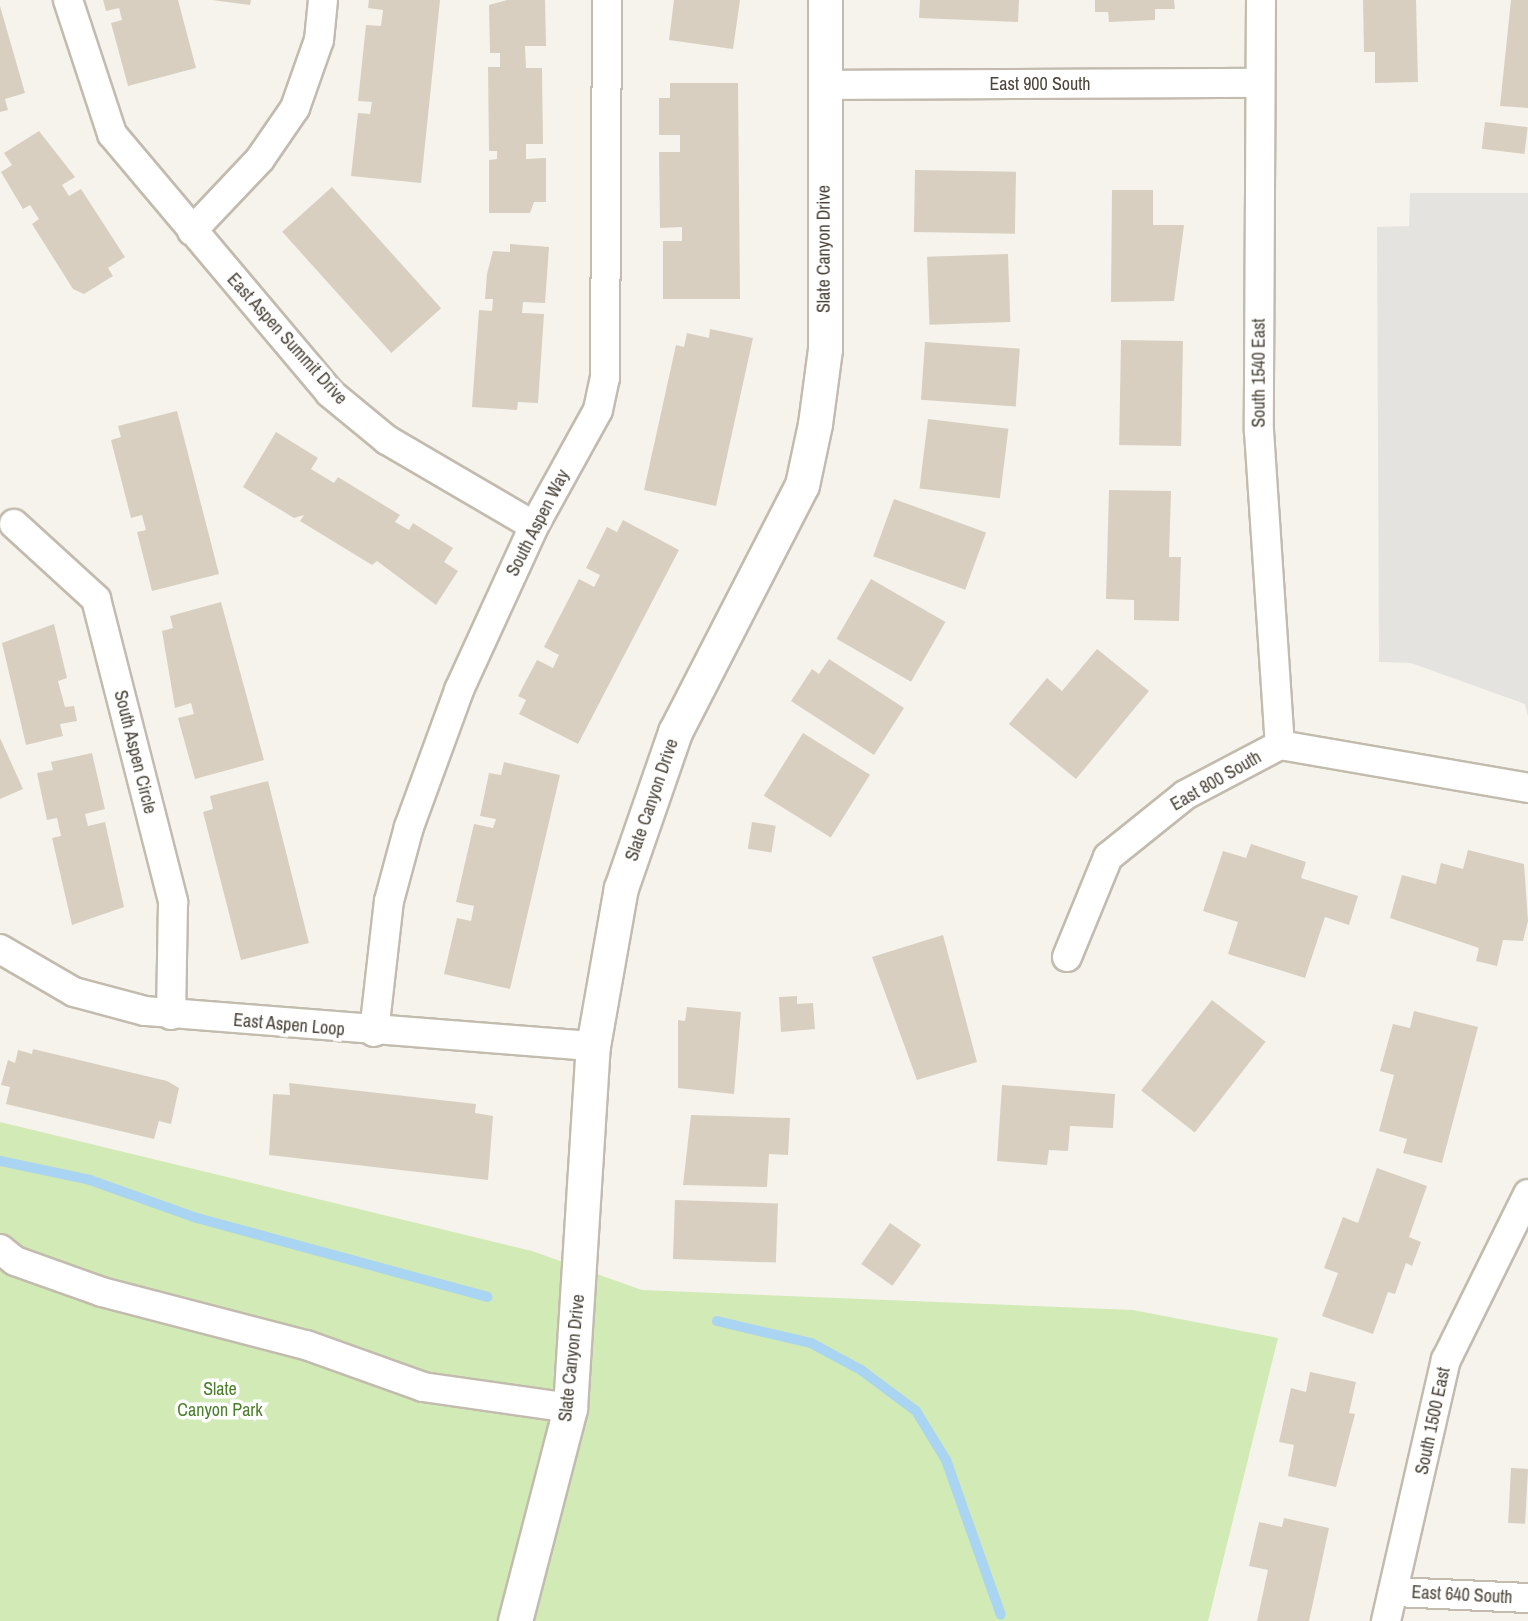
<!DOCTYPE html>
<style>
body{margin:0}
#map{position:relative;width:1528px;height:1621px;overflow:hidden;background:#f6f3ec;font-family:"Archivo Narrow",sans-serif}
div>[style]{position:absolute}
.green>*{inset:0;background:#d2eab5}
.parking>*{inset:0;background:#e5e3e0}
.stream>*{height:10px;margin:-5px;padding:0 5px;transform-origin:5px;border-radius:5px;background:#a9d4f2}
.building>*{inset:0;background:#d8cfc1;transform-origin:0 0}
.roads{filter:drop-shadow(2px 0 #c2bbae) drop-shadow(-2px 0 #c2bbae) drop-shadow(0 2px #c2bbae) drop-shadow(0 -2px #c2bbae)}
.minor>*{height:28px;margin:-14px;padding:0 14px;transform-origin:14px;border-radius:14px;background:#fff}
.tertiary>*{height:33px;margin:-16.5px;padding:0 16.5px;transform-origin:16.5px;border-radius:16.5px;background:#fff}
span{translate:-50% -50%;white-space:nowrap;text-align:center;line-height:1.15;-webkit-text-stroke:7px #fff;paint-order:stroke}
.street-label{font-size:18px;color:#4b4439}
.park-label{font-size:18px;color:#4a7f2a}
</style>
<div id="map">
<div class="green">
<i style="clip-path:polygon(0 1122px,532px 1251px,642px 1290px,1133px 1310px,1278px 1338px,1208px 1621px,0 1621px)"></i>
</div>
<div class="parking">
<i style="clip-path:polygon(1410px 193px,1528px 193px,1528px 717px,1525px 704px,1411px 663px,1379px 662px,1377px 227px,1409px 226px)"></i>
</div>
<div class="stream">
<i style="left:0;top:1161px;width:92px;rotate:11.9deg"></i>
<i style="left:90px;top:1180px;width:114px;rotate:19.6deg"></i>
<i style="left:197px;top:1218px;width:301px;rotate:15.2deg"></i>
<i style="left:717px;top:1321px;width:97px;rotate:13.2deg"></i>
<i style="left:811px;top:1343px;width:57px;rotate:28.4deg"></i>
<i style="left:861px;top:1370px;width:69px;rotate:36.7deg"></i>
<i style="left:916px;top:1411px;width:57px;rotate:58.5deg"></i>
<i style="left:946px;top:1460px;width:164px;rotate:70.5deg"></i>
</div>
<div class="building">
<i style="clip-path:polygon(103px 0,178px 0,196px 68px,128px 86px,111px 23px,122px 20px,119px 8px,106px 11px)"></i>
<i style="clip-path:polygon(212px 0,251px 0,250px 5px)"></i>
<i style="clip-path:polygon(369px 0,440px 0,421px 183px,351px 176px,358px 113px,370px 114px,372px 102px,358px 101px,366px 25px,381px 26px,383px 10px,368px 8px)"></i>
<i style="clip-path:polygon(507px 0,545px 0,546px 46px,525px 46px,526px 68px,542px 68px,543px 144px,526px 144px,526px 159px,546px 158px,546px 202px,534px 202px,530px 213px,489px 213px,489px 160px,497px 159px,497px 151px,489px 151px,488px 67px,500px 67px,500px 53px,490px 53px,489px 5px)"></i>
<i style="clip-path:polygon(674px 0,740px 0,733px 49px,669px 40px)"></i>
<i style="clip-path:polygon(920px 0,1019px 0,1018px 22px,919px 18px)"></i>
<i style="clip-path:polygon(1095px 0,1174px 0,1175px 9px,1155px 9px,1155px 20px,1109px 22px,1108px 12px,1095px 12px)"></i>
<i style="clip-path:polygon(1363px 0,1416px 0,1418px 82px,1375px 83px,1375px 52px,1364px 52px)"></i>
<i style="clip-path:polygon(1511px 0,1528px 0,1528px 108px,1500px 106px)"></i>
<i style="clip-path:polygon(0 6px,25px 93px,5px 99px,8px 110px,0 112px)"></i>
<i style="clip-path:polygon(670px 83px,738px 83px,740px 299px,663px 299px,663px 241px,682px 241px,682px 227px,660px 228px,659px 152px,680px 152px,680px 135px,659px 135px,659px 98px,670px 98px)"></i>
<i style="left:1485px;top:122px;width:43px;height:27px;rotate:7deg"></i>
<i style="clip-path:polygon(39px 131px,75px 177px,62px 185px,69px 196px,81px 189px,125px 257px,108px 268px,113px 276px,84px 294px,73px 289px,32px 224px,39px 219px,30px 205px,23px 209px,1px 172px,12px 165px,4px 153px)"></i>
<i style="left:915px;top:170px;width:101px;height:62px;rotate:1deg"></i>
<i style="left:332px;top:187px;width:163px;height:67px;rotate:48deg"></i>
<i style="clip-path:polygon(1112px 190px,1153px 190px,1153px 225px,1184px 225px,1174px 301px,1111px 302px)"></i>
<i style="clip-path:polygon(510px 244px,549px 247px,545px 303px,523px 302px,522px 313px,544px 314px,538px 403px,518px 402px,517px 410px,472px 407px,479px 310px,492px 311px,493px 299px,485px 299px,487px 274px,493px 251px,510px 252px)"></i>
<i style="left:1008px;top:254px;width:68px;height:81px;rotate:88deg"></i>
<i style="clip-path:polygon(710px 329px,753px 338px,716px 506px,644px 490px,676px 345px,684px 347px,687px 333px,709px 338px)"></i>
<i style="left:1121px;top:340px;width:62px;height:105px;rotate:1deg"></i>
<i style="left:925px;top:342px;width:95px;height:58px;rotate:4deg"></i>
<i style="clip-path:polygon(177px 411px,219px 574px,152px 591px,137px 532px,146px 530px,142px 515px,131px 518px,111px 440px,121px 437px,118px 426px)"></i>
<i style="left:928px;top:419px;width:81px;height:70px;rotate:7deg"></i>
<i style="clip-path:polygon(276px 432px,318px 458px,311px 469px,334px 483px,338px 477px,400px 515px,395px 522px,409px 530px,413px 523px,453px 548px,444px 562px,458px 571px,436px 605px,377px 561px,372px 565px,300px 521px,304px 515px,294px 518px,243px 487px)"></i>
<i style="clip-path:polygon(1109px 490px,1171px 491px,1169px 557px,1181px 557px,1179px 621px,1134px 620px,1134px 600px,1106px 599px)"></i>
<i style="left:894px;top:499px;width:98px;height:61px;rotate:20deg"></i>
<i style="clip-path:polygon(623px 520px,679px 550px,578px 744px,519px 714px,526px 700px,518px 696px,537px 660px,553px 668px,559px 655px,544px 647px,579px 579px,594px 587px,600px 575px,586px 568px,607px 527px,617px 532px)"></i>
<i style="left:871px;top:579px;width:86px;height:69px;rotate:30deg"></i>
<i style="clip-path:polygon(221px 602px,264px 760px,195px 779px,178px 718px,194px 714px,191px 703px,175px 708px,162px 631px,173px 628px,170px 616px)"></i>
<i style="clip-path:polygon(54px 624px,67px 678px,58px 681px,65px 707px,74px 706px,77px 721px,60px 724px,63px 736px,26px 745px,2px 643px)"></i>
<i style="clip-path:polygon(1097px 649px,1149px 691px,1076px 779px,1009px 724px,1047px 678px,1062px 691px)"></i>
<i style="clip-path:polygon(829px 659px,904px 708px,874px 755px,791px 701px,812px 669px,819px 674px)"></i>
<i style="left:803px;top:733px;width:79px;height:74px;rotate:32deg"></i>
<i style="clip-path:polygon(0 738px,23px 789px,0 799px)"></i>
<i style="clip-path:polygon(92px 753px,105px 809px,85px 814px,88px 826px,105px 822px,124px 907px,72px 925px,52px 838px,61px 836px,57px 818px,47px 820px,37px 773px,53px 770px,51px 762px)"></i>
<i style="clip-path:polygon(504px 762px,560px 775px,510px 989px,444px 974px,457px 918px,471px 921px,474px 906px,456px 902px,474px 824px,493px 828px,496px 819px,480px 816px,489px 773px,501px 775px)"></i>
<i style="clip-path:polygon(268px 781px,309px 943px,241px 960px,203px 812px,213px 809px,210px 796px)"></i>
<i style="left:752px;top:822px;width:24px;height:27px;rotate:9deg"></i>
<i style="clip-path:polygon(1251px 844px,1306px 862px,1301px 878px,1358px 896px,1349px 925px,1325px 917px,1305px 978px,1228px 954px,1238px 922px,1203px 911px,1223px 851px,1246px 858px)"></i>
<i style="clip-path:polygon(1468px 850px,1524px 864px,1528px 921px,1523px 941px,1503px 940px,1497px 966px,1476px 961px,1479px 948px,1390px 918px,1402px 875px,1436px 884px,1441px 863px,1463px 869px)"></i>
<i style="clip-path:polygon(943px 935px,977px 1062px,917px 1080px,872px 957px)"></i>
<i style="clip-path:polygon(797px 996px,797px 1004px,813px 1003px,815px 1029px,781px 1032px,779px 997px)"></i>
<i style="left:1212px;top:1000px;width:68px;height:115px;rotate:38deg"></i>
<i style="clip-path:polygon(687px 1007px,741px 1012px,734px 1094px,678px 1088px,678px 1020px,685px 1021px)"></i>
<i style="clip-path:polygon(1414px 1011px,1478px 1027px,1442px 1163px,1403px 1153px,1407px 1139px,1379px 1131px,1394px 1075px,1380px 1071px,1393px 1024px,1410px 1028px)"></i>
<i style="clip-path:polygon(33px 1049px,167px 1081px,179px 1088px,171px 1124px,159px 1121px,154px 1139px,6px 1104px,10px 1087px,1px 1085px,8px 1060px,15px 1063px,18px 1050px,32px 1054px)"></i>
<i style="clip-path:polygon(289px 1083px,476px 1104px,475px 1113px,493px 1116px,488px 1180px,269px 1155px,273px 1094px,290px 1095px)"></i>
<i style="clip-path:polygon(1002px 1085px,1115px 1094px,1113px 1128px,1070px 1126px,1068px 1151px,1049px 1150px,1047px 1165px,997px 1161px)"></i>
<i style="clip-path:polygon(691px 1115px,790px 1118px,788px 1155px,769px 1154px,767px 1187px,683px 1185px)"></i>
<i style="clip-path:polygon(1377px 1168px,1427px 1186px,1409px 1237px,1421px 1242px,1412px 1266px,1406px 1263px,1395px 1294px,1388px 1292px,1373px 1334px,1322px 1316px,1338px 1273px,1324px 1268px,1343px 1217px,1358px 1223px)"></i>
<i style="left:675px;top:1200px;width:103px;height:59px;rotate:2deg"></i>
<i style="left:890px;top:1223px;width:38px;height:50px;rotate:35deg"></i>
<i style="clip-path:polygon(1310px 1372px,1356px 1382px,1349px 1413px,1355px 1414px,1336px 1487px,1288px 1476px,1294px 1445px,1279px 1442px,1291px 1388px,1306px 1392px)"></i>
<i style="left:1511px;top:1468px;width:17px;height:55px;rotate:3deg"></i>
<i style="clip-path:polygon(1284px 1518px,1329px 1528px,1309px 1621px,1257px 1621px,1268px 1570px,1249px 1566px,1259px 1522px,1282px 1527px)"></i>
</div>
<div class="roads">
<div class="minor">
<i style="left:68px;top:0;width:141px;rotate:71.8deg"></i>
<i style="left:112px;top:134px;width:339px;rotate:49.9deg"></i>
<i style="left:330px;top:393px;width:74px;rotate:39.5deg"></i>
<i style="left:387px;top:440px;width:170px;rotate:30.3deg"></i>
<i style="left:1261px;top:0;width:431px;rotate:90.3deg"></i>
<i style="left:1259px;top:431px;width:315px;rotate:86.2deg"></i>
<i style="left:823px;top:85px;width:434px;rotate:-0.3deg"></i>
<i style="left:192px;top:231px;width:99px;rotate:-46.6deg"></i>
<i style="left:260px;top:159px;width:62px;rotate:-55.5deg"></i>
<i style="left:295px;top:108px;width:72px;rotate:-70.6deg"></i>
<i style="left:319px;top:40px;width:40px;rotate:-84.3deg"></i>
<i style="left:14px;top:524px;width:111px;rotate:42.4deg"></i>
<i style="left:96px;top:599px;width:313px;rotate:75.7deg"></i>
<i style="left:173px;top:902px;width:113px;rotate:91deg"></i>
<i style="left:0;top:949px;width:86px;rotate:30.2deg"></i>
<i style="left:74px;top:992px;width:73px;rotate:15deg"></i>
<i style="left:145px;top:1011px;width:449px;rotate:4.5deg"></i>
<i style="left:1067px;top:957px;width:108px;rotate:-67.7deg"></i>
<i style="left:1108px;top:857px;width:99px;rotate:-38.8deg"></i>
<i style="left:1185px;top:795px;width:107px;rotate:-27.8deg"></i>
<i style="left:1280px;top:745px;width:252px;rotate:9.8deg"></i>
<i style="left:374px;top:1032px;width:132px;rotate:-83.5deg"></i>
<i style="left:389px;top:901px;width:77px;rotate:-74.9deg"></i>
<i style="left:409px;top:827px;width:146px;rotate:-69.9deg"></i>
<i style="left:459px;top:690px;width:180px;rotate:-65.4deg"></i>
<i style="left:534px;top:526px;width:132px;rotate:-61.1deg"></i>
<i style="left:598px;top:410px;width:33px;rotate:-78deg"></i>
<i style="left:605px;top:378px;width:378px;rotate:-89.7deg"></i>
<i style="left:0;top:1249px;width:19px;rotate:39deg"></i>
<i style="left:15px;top:1261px;width:92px;rotate:19.6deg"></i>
<i style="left:102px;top:1292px;width:211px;rotate:14.6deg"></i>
<i style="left:306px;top:1345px;width:124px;rotate:19.7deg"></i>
<i style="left:423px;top:1387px;width:148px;rotate:8.1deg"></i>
<i style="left:1395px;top:1592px;width:133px;rotate:2.6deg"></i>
<i style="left:1386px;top:1621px;width:268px;rotate:-77.1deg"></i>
<i style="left:1446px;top:1360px;width:185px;rotate:-63.7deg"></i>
</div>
<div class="tertiary">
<i style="left:515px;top:1621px;width:220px;rotate:-75.5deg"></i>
<i style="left:570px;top:1408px;width:363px;rotate:-86.4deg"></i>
<i style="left:593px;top:1046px;width:160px;rotate:-80deg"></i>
<i style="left:621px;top:888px;width:165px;rotate:-70.9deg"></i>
<i style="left:675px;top:732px;width:278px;rotate:-62.8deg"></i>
<i style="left:802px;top:485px;width:62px;rotate:-78deg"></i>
<i style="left:815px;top:424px;width:76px;rotate:-82.4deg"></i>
<i style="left:825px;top:349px;width:349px;rotate:-90deg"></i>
</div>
</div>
<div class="street-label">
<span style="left:1040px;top:84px">East 900 South</span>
<span style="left:824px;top:249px;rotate:-90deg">Slate Canyon Drive</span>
<span style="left:287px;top:339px;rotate:48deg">East Aspen Summit Drive</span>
<span style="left:1259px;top:373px;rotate:-90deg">South 1540 East</span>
<span style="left:538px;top:523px;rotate:-63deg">South Aspen Way</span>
<span style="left:135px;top:752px;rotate:76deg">South Aspen Circle</span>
<span style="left:1216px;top:781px;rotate:-30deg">East 800 South</span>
<span style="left:652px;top:800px;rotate:-71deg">Slate Canyon Drive</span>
<span style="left:289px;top:1025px;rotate:5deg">East Aspen Loop</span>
<span style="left:572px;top:1358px;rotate:-84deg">Slate Canyon Drive</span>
<span style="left:1433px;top:1421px;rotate:-78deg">South 1500 East</span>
<span style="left:1462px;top:1595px;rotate:3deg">East 640 South</span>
</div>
<div class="park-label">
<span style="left:220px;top:1400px">Slate<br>Canyon Park</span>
</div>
</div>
